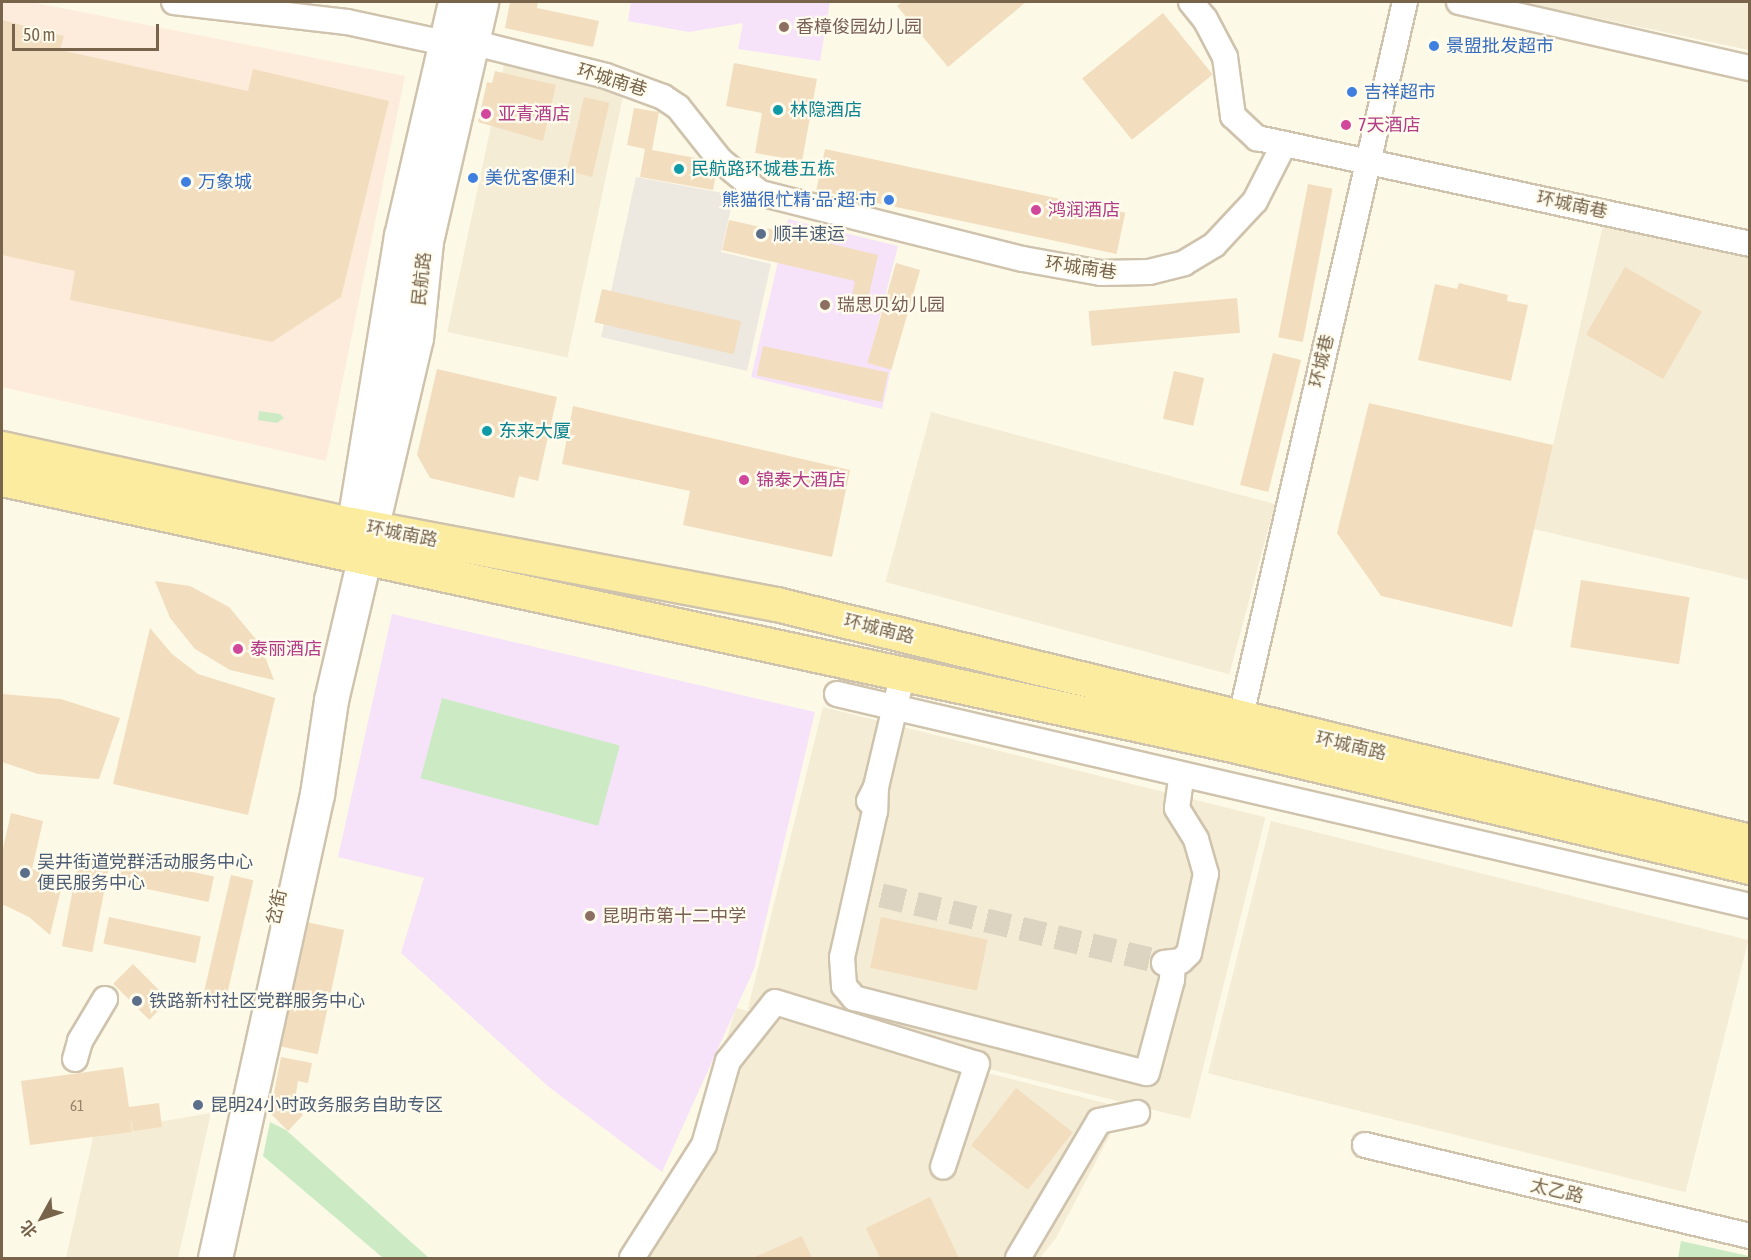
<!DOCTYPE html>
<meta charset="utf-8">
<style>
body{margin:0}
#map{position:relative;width:1751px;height:1260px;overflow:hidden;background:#fdf9e7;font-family:"Asap Condensed","Noto Sans SC",sans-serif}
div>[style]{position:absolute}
.residential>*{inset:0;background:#f4ecd5;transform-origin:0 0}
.commercial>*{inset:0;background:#fdecdb}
.industrial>*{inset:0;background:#ede9e0}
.education>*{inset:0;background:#f6e3f9}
.green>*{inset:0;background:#ccebc5;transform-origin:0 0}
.building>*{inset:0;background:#f2debe;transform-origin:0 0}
.street-tunnel>*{height:24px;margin-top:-12px;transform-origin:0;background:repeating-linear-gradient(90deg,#dcd4c0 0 24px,transparent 0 36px)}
.roads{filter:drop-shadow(2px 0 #cfc3ad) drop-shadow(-2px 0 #cfc3ad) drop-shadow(0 2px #cfc3ad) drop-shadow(0 -2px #cfc3ad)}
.street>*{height:24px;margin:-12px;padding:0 12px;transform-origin:12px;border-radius:12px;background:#fff}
.secondary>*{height:33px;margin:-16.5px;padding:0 16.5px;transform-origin:16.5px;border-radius:16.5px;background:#fff}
.primary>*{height:33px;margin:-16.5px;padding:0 16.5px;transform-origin:16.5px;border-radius:16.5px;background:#fbec9f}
.dots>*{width:16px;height:16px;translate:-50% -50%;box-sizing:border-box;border:3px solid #fffcee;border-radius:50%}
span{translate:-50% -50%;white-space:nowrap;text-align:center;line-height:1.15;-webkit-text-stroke:4.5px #fffcee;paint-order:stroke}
.number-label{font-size:15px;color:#968268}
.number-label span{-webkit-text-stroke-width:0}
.education-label{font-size:18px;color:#785e54}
.left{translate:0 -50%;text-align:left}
.shop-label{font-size:18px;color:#366cbe}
.right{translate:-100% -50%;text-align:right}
.street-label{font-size:18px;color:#77644b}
.culture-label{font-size:18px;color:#0d838f}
.hotel-label{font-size:18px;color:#b23c85}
.service-label{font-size:18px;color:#4e5e75}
.frame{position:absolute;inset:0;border:3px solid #77644b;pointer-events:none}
.north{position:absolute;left:12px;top:1188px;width:60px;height:60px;-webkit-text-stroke:4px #fffcee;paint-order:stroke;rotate:230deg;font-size:16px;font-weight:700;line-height:24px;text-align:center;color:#77644b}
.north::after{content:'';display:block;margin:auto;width:21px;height:27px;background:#77644b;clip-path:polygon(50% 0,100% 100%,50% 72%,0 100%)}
.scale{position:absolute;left:12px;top:24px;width:147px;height:27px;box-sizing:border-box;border:3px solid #77644b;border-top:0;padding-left:8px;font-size:18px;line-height:21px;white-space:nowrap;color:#77644b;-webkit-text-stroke:4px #fffcee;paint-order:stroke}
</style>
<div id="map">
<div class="residential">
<i style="clip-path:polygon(1521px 2px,1749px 2px,1749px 50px)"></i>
<i style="left:505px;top:60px;width:123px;height:278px;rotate:12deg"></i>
<i style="clip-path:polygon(1606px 212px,1749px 246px,1749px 580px,1534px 529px)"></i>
<i style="left:931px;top:412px;width:356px;height:176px;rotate:15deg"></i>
<i style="left:823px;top:707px;width:456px;height:311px;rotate:14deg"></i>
<i style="left:1271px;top:821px;width:492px;height:260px;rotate:14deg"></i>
<i style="clip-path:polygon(736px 1008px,1124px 1108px,1056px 1238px,1040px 1258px,621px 1258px,697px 1135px)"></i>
<i style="clip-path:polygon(211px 1113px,178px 1258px,66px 1258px,94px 1133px)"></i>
</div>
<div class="commercial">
<i style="clip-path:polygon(2px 2px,31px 2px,405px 76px,326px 461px,2px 387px)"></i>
</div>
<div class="industrial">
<i style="clip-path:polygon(636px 177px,734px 195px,721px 252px,771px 264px,747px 371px,601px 337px)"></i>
</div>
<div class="education">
<i style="clip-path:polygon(631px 2px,830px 2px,820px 61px,738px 49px,743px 23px,689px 32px,628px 21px)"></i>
<i style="clip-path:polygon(788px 219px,898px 246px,868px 363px,891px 369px,882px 409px,751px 377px)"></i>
<i style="clip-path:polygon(392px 614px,815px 712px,754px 969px,662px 1172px,549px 1087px,401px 953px,424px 878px,338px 857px)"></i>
</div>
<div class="green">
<i style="clip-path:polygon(259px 411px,280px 414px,284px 418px,277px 423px,258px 420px)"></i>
<i style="left:442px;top:698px;width:184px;height:83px;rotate:15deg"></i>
<i style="clip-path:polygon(270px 1122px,286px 1130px,429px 1258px,383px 1258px,263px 1156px)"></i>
<i style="clip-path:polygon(1681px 1241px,1749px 1256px,1749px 1258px,1678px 1258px)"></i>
</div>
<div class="building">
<i style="clip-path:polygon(510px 2px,538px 2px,537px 8px,599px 21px,593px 47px,505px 28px)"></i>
<i style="clip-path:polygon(902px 2px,1026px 2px,948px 67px,897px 6px)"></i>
<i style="left:1163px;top:13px;width:79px;height:104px;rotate:51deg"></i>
<i style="clip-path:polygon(2px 20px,64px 36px,60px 50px,248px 91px,253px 69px,389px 101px,341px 297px,272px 342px,70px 300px,75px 271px,2px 255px)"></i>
<i style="clip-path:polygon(734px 63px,817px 79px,802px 161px,755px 153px,762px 113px,726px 106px)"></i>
<i style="clip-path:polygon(495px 71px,556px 85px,543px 141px,478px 122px,487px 82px,492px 83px)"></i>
<i style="left:584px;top:97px;width:26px;height:76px;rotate:13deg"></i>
<i style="clip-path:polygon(634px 108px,659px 112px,652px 150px,718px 162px,713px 190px,640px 177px,645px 149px,627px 145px)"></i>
<i style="left:825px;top:149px;width:307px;height:42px;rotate:12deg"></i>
<i style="left:1308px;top:184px;width:25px;height:156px;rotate:11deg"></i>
<i style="clip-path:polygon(729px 220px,784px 232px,783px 239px,785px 233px,878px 255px,868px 299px,852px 296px,855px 281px,722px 250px)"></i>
<i style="left:896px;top:263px;width:25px;height:104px;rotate:16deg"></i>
<i style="left:1625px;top:267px;width:89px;height:78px;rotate:30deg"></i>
<i style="clip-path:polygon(1459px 283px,1508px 295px,1507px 301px,1528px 305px,1511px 381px,1418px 360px,1435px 284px,1457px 289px)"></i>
<i style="left:602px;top:289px;width:143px;height:34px;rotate:13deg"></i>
<i style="left:1237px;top:298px;width:35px;height:149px;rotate:85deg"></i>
<i style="left:763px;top:346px;width:128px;height:30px;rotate:12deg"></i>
<i style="left:1273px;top:353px;width:29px;height:136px;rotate:14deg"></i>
<i style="clip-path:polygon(437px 369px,557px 397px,538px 481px,519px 476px,514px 498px,430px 478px,417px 455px)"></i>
<i style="left:1174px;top:371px;width:31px;height:49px;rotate:13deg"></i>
<i style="clip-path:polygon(1369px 403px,1553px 445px,1512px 627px,1381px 596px,1337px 533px)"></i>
<i style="clip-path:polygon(573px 406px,850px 470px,832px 557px,683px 525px,690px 491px,562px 464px)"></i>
<i style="left:1581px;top:580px;width:110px;height:68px;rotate:9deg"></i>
<i style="clip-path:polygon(155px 581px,190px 586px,229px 607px,260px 644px,274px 680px,230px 670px,195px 649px,170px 618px)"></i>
<i style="clip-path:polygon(150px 628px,172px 654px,198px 674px,275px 698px,248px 815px,113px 784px)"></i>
<i style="clip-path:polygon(2px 694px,61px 699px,120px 718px,99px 779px,38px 774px,2px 762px)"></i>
<i style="clip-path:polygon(11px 813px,43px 821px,32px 869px,64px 877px,50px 935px,29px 917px,2px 904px,2px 853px)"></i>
<i style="left:80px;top:853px;width:31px;height:95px;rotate:11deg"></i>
<i style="left:122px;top:857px;width:94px;height:26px;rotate:12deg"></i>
<i style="left:231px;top:875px;width:23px;height:120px;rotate:13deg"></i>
<i style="left:109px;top:917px;width:94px;height:27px;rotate:12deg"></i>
<i style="left:881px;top:917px;width:109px;height:52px;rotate:12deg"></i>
<i style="left:306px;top:922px;width:39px;height:127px;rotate:12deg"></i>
<i style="left:133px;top:964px;width:51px;height:28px;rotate:45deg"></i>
<i style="clip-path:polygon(281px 1057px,312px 1063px,308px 1083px,298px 1081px,294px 1106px,303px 1115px,288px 1131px,270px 1113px)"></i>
<i style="clip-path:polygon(123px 1067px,129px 1107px,159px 1103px,162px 1127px,133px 1131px,131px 1119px,132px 1132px,30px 1145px,21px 1081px)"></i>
<i style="left:1016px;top:1088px;width:72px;height:73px;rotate:38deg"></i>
<i style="clip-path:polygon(930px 1197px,959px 1258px,880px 1258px,866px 1228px)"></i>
<i style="clip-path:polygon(802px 1236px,812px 1258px,753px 1258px)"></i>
</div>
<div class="street-tunnel">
<i style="left:846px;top:887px;width:327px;rotate:13.4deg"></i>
</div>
<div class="roads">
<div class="street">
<i style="left:174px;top:2px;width:174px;rotate:6.6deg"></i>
<i style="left:347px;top:22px;width:100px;rotate:12.1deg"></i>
<i style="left:1191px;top:2px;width:22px;rotate:51deg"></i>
<i style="left:1205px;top:19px;width:43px;rotate:62.2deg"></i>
<i style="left:1225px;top:57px;width:60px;rotate:82.3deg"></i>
<i style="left:1233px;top:116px;width:33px;rotate:43deg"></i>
<i style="left:1257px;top:138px;width:504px;rotate:12.13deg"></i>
<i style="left:1459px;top:2px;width:298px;rotate:12.8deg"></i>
<i style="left:471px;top:42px;width:139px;rotate:14.1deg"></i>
<i style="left:606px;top:76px;width:61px;rotate:20.2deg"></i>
<i style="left:663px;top:97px;width:18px;rotate:34deg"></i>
<i style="left:678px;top:107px;width:68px;rotate:51.6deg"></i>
<i style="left:720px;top:160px;width:52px;rotate:39.5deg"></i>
<i style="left:760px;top:193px;width:271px;rotate:14.1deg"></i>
<i style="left:1023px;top:259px;width:79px;rotate:10.2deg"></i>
<i style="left:1101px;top:273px;width:48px;rotate:-1.2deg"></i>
<i style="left:1149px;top:272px;width:36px;rotate:-14deg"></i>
<i style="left:1184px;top:263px;width:35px;rotate:-31deg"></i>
<i style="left:1214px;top:245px;width:60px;rotate:-47deg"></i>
<i style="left:1255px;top:201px;width:64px;rotate:-63deg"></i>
<i style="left:837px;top:694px;width:937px;rotate:13.07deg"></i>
<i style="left:1240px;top:720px;width:737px;rotate:-77.06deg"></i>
<i style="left:876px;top:787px;width:24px;rotate:92deg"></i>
<i style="left:875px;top:811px;width:150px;rotate:102.7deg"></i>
<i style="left:842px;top:957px;width:29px;rotate:86deg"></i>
<i style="left:844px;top:986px;width:16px;rotate:50deg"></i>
<i style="left:854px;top:998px;width:302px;rotate:14.4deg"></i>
<i style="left:1147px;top:1073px;width:96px;rotate:-75deg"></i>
<i style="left:1172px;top:980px;width:17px;rotate:-87deg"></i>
<i style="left:869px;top:801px;width:16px;rotate:-63deg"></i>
<i style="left:876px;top:787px;width:117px;rotate:-76.7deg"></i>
<i style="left:1164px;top:963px;width:17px;rotate:-7deg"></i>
<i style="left:1181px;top:961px;width:11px;rotate:-45deg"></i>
<i style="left:1189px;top:953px;width:81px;rotate:-77.9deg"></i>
<i style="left:1206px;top:874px;width:36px;rotate:-106deg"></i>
<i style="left:1196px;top:839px;width:36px;rotate:-122deg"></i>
<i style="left:1177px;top:808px;width:34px;rotate:-82deg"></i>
<i style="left:75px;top:1059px;width:19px;rotate:-74deg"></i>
<i style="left:80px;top:1041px;width:49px;rotate:-59.2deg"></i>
<i style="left:1365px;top:1145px;width:396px;rotate:13.3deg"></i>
<i style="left:632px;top:1258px;width:134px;rotate:-57.5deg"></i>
<i style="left:704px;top:1145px;width:87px;rotate:-74.1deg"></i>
<i style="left:728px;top:1061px;width:75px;rotate:-51.5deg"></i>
<i style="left:775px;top:1002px;width:211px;rotate:17.1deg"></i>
<i style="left:977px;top:1064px;width:108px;rotate:108.3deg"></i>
<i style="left:1018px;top:1258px;width:159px;rotate:-59.4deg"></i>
<i style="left:1099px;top:1121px;width:39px;rotate:-12deg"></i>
</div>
<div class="secondary">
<i style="left:350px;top:547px;width:315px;rotate:-80.7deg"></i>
<i style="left:401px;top:236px;width:240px;rotate:-77deg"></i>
<i style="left:215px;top:1258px;width:475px;rotate:-77.6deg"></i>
<i style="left:317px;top:794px;width:95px;rotate:-81.5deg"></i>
<i style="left:331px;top:700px;width:372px;rotate:-76.8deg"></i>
<i style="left:416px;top:338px;width:98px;rotate:-84.1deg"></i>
<i style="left:426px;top:241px;width:245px;rotate:-77deg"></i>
</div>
<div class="primary">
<i style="left:2px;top:448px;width:358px;rotate:12.3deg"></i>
<i style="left:352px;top:524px;width:431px;rotate:10.7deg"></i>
<i style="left:776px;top:604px;width:1002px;rotate:13.68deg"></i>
<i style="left:2px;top:479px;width:1254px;rotate:12.2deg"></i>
<i style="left:1228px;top:744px;width:536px;rotate:13.26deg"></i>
</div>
</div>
<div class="dots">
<i style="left:784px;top:27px;background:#8d6e63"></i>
<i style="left:1434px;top:46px;background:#3f7fe0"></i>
<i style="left:1352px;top:92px;background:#3f7fe0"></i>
<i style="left:778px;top:110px;background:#0f9aa8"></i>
<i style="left:486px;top:114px;background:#d1479c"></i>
<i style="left:1346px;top:125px;background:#d1479c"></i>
<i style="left:679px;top:169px;background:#0f9aa8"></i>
<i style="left:473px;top:178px;background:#3f7fe0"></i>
<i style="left:186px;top:182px;background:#3f7fe0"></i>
<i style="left:889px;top:200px;background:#3f7fe0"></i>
<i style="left:1036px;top:210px;background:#d1479c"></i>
<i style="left:761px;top:234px;background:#5c6f8a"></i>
<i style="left:825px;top:305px;background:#8d6e63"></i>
<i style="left:487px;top:431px;background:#0f9aa8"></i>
<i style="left:744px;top:480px;background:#d1479c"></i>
<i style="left:238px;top:649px;background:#d1479c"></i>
<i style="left:25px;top:873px;background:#5c6f8a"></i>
<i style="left:590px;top:916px;background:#8d6e63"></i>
<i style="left:137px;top:1001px;background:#5c6f8a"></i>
<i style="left:198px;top:1105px;background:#5c6f8a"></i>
</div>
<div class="number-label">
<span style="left:77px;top:1106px">61</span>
</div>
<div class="education-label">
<span class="left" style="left:796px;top:27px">香樟俊园幼儿园</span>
<span class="left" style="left:837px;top:305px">瑞思贝幼儿园</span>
<span class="left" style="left:602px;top:916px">昆明市第十二中学</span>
</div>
<div class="shop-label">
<span class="left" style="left:1446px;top:46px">景盟批发超市</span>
<span class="left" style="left:1364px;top:92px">吉祥超市</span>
<span class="left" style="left:485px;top:178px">美优客便利</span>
<span class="left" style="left:198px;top:182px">万象城</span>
<span class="right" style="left:877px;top:200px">熊猫很忙精·品·超·市</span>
</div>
<div class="street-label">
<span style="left:612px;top:80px;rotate:17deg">环城南巷</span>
<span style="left:1572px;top:205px;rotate:12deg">环城南巷</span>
<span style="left:1081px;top:268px;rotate:8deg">环城南巷</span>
<span style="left:422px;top:279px;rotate:-84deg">民航路</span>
<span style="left:1322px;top:361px;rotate:-77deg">环城巷</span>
<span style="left:402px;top:534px;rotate:11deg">环城南路</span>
<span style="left:879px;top:629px;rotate:14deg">环城南路</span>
<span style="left:1351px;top:746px;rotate:13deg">环城南路</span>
<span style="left:277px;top:907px;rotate:-78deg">岔街</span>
<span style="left:1557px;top:1191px;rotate:13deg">太乙路</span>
</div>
<div class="culture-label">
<span class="left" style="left:790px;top:110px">林隐酒店</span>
<span class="left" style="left:691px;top:169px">民航路环城巷五栋</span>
<span class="left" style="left:499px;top:431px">东来大厦</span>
</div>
<div class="hotel-label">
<span class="left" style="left:498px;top:114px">亚青酒店</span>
<span class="left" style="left:1358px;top:125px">7天酒店</span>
<span class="left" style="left:1048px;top:210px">鸿润酒店</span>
<span class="left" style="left:756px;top:480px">锦泰大酒店</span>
<span class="left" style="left:250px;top:649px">泰丽酒店</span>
</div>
<div class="service-label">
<span class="left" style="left:773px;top:234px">顺丰速运</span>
<span class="left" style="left:37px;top:873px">吴井街道党群活动服务中心<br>便民服务中心</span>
<span class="left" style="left:149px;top:1001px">铁路新村社区党群服务中心</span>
<span class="left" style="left:210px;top:1105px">昆明24小时政务服务自助专区</span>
</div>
<div class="frame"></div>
<div class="north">北</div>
<div class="scale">50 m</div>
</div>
